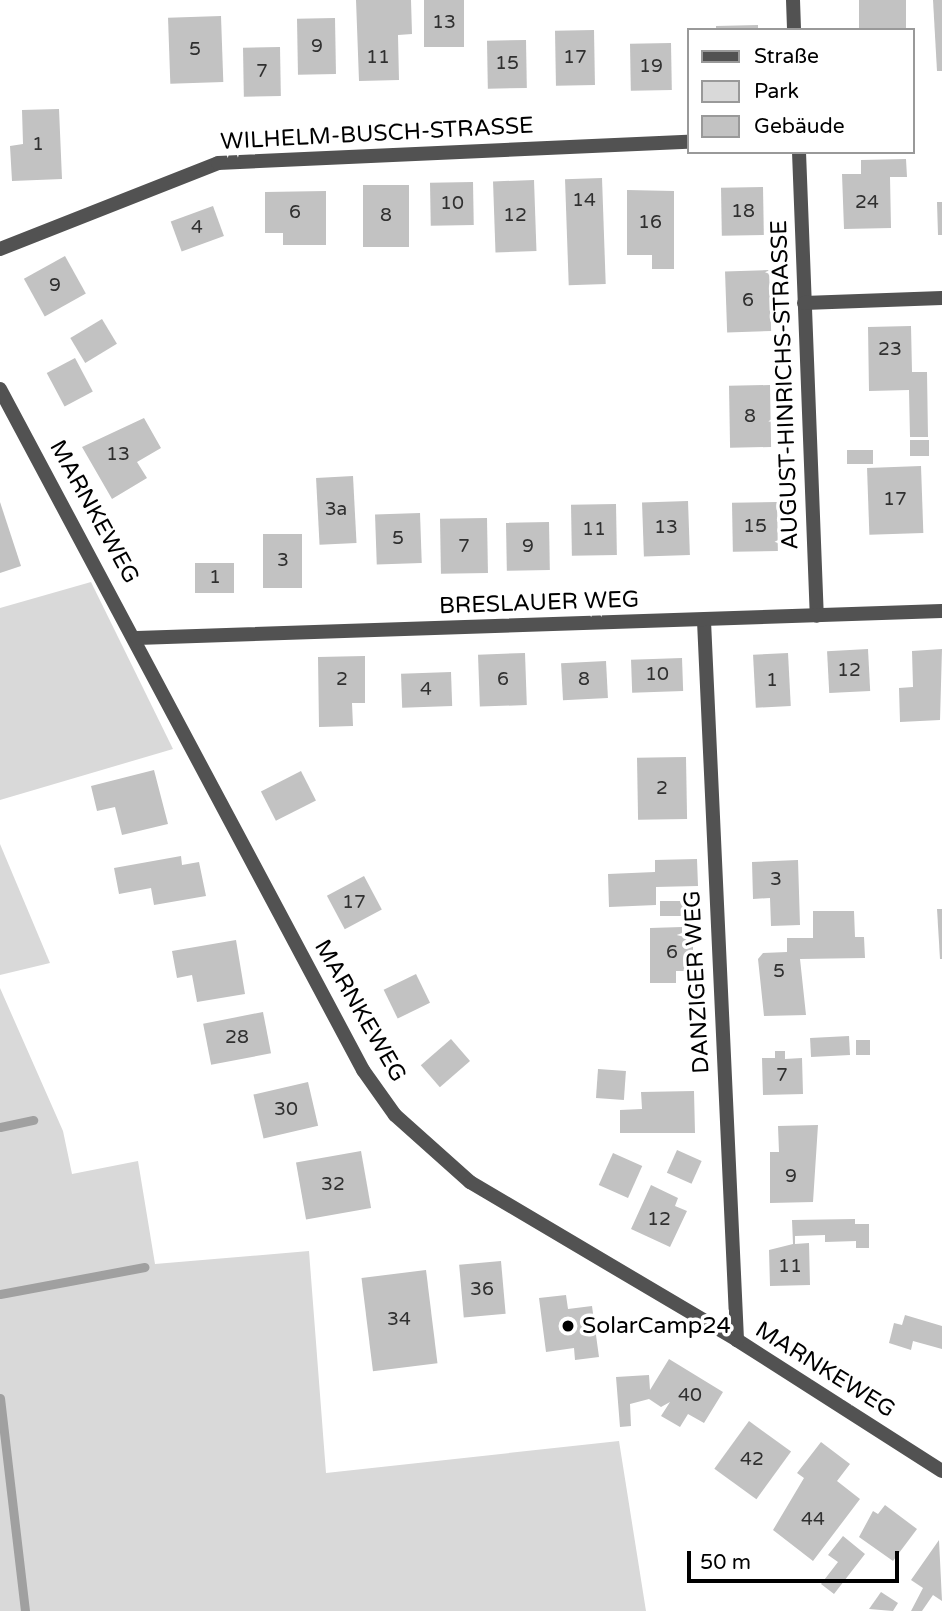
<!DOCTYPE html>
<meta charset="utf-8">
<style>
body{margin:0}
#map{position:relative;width:942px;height:1611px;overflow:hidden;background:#fff;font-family:"Varela Round",sans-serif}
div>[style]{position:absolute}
.green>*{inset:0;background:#d9d9d9}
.stream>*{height:9px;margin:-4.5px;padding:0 4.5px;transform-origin:4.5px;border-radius:4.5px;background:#a0a0a0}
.building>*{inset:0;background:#c2c2c2;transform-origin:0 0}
.minor>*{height:14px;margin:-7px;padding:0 7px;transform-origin:7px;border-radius:7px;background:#525252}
.dots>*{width:19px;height:19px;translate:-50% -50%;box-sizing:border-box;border:4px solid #fff;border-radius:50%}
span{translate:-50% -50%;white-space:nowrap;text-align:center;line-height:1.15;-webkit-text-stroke:7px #fff;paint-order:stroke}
.number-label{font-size:19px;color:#303030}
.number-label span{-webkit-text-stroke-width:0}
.street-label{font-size:23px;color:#000}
.poi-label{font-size:23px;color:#000}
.left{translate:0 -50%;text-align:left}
.legend{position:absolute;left:687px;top:28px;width:228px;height:126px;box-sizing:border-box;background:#fff;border:2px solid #999;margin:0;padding:9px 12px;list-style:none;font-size:21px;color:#000}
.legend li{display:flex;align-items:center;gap:14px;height:35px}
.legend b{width:35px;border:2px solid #999}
.scale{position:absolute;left:687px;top:1551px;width:212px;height:32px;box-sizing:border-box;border:4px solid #000;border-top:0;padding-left:9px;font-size:21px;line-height:24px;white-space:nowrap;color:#000;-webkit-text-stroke:5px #fff;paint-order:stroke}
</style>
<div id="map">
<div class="green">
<i style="clip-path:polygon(91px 582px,173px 749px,0 800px,0 608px)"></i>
<i style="clip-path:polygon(0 844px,50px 963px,0 975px)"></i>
<i style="clip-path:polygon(0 988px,63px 1131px,72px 1174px,138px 1161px,155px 1264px,309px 1251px,326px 1473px,619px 1441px,646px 1611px,0 1611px)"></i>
</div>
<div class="stream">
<i style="left:0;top:1127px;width:34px;rotate:-12deg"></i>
<i style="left:0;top:1294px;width:147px;rotate:-10.6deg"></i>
<i style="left:0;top:1398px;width:214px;rotate:83.3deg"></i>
</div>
<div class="building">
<i style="clip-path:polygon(356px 0,411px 0,412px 34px,398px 35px,399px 80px,359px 81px)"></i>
<i style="left:424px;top:0;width:40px;height:47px"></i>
<i style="left:859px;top:0;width:47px;height:30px"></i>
<i style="clip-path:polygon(933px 0,942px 0,942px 71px,937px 71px)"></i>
<i style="left:221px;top:16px;width:66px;height:53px;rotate:88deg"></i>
<i style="left:335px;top:18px;width:56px;height:38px;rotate:89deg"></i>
<i style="clip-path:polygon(758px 25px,758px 30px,716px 30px,716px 26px)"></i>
<i style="left:594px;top:30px;width:55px;height:39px;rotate:89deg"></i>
<i style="left:526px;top:40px;width:48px;height:39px;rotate:89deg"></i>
<i style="left:671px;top:43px;width:47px;height:41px;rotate:89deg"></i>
<i style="left:280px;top:47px;width:49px;height:37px;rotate:89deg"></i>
<i style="clip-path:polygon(59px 109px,62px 179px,12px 181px,10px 146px,23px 144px,22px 110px)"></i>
<i style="clip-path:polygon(906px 159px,907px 177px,890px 177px,891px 228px,844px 229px,842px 174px,861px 174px,861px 160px)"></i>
<i style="left:602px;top:178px;width:106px;height:37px;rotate:88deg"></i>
<i style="left:534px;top:180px;width:71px;height:41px;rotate:88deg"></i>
<i style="left:473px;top:182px;width:43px;height:43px;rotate:89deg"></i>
<i style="left:363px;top:185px;width:46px;height:62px"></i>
<i style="left:763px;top:187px;width:48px;height:42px;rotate:89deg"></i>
<i style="clip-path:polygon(627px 190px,674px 191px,674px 269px,652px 269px,652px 255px,627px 255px)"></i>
<i style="clip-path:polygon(326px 191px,326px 245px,283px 245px,283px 233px,265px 233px,265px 192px)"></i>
<i style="clip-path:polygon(937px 202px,942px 202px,942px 235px,938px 235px)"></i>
<i style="left:213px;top:206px;width:32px;height:45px;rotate:70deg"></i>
<i style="left:65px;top:256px;width:43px;height:47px;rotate:61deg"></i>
<i style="left:769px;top:270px;width:61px;height:44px;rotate:88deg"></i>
<i style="left:102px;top:319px;width:29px;height:37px;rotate:59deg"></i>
<i style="clip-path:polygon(911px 326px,912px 372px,927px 372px,928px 437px,910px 437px,909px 390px,869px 391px,868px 327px)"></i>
<i style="left:75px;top:358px;width:38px;height:32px;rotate:62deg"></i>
<i style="left:770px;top:385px;width:62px;height:41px;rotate:89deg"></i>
<i style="clip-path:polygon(144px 418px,161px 448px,137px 462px,147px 478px,112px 499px,82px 447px)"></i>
<i style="left:929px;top:440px;width:16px;height:19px;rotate:90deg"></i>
<i style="left:873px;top:450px;width:14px;height:26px;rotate:90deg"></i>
<i style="left:921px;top:466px;width:67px;height:54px;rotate:88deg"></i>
<i style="left:353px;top:476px;width:67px;height:37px;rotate:87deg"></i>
<i style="left:688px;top:501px;width:54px;height:46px;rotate:88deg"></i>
<i style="clip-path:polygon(0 502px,21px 566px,0 573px)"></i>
<i style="left:777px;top:502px;width:49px;height:45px;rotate:89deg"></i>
<i style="left:616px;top:504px;width:51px;height:45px;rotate:89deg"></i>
<i style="left:420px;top:513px;width:50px;height:45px;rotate:88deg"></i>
<i style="left:487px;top:518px;width:55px;height:47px;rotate:89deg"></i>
<i style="left:549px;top:522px;width:48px;height:43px;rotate:89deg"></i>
<i style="left:263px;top:534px;width:39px;height:54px"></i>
<i style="left:195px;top:563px;width:39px;height:30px"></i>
<i style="left:868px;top:649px;width:42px;height:41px;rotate:87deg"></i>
<i style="clip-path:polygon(942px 649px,940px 720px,900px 722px,899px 688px,913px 687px,912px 651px)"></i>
<i style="left:525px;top:653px;width:52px;height:47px;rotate:88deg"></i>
<i style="left:788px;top:653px;width:53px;height:35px;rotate:87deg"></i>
<i style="clip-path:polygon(365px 656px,365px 703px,352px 703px,353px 726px,319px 727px,318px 657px)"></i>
<i style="left:682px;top:658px;width:33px;height:51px;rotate:88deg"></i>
<i style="left:606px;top:661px;width:37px;height:45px;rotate:87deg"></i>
<i style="left:451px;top:672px;width:34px;height:50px;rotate:88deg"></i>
<i style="left:686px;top:757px;width:62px;height:49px;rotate:89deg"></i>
<i style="clip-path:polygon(154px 770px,168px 824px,122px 835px,115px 807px,97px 811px,91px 786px)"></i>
<i style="left:301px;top:771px;width:33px;height:45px;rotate:63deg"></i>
<i style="clip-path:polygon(181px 856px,182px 865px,199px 862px,206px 896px,154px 905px,151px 888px,119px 894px,114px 868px)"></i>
<i style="clip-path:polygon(697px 859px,698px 886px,656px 887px,656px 905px,609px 907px,608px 874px,655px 872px,655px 860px)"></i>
<i style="clip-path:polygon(798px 860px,800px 925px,771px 926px,770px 898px,753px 899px,752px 862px)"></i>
<i style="left:364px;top:876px;width:38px;height:42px;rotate:62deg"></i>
<i style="left:660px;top:901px;width:26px;height:15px"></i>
<i style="clip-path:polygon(937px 909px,942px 909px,942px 959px,940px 959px)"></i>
<i style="clip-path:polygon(813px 911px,854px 911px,855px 937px,864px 937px,865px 958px,800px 959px,806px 1015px,764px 1016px,758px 959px,763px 953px,787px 952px,787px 938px,813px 938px)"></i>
<i style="clip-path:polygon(682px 927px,682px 934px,693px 934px,693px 971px,676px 971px,676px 983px,650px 983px,650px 928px)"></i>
<i style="clip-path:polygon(236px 940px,245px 994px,197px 1002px,192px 975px,177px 978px,172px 951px)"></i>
<i style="left:416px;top:974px;width:32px;height:36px;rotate:64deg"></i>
<i style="left:263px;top:1012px;width:42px;height:61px;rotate:79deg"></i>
<i style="left:849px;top:1036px;width:19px;height:39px;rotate:87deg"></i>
<i style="left:451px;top:1039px;width:29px;height:40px;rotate:49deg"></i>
<i style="left:856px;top:1040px;width:14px;height:15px"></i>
<i style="clip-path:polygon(775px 1051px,785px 1051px,785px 1059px,802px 1058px,803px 1094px,763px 1095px,762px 1058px,775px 1058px)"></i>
<i style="left:598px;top:1069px;width:28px;height:29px;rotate:4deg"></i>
<i style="left:308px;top:1082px;width:45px;height:56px;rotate:77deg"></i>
<i style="clip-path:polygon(694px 1091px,695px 1133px,620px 1133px,620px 1110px,642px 1109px,641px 1092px)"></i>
<i style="clip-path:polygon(818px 1125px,813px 1202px,770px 1203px,770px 1152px,779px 1152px,778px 1126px)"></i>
<i style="left:677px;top:1150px;width:27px;height:25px;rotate:24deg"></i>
<i style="left:361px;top:1151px;width:58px;height:66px;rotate:80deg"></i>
<i style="left:613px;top:1153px;width:32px;height:35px;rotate:24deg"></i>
<i style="clip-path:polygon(651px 1185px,678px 1198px,675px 1206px,687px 1211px,670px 1247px,631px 1229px)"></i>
<i style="clip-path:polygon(855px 1219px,855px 1224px,869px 1224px,869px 1248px,856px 1248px,856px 1241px,825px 1242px,825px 1235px,795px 1236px,795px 1244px,809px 1243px,810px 1285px,770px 1286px,769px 1250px,793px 1244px,792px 1220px)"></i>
<i style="left:501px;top:1261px;width:53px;height:42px;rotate:85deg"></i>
<i style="left:426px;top:1270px;width:94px;height:65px;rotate:83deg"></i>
<i style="clip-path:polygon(566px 1295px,568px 1309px,592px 1306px,599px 1357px,575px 1360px,574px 1348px,546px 1352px,539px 1298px)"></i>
<i style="clip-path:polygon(905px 1315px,942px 1326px,942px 1349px,913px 1341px,911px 1350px,889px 1343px,894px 1323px,902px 1325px)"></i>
<i style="clip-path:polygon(669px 1359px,723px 1392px,704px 1423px,688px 1414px,680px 1427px,661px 1416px,670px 1402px,661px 1407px,649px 1399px,630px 1404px,631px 1426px,620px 1427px,616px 1377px,649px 1375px,650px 1390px)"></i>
<i style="left:749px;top:1421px;width:52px;height:59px;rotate:36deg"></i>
<i style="clip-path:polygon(821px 1442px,850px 1464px,837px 1481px,860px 1499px,813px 1561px,773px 1530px,804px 1478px,797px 1473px)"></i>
<i style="clip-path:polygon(885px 1505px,917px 1529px,893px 1561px,859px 1537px,873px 1511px,878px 1514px)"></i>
<i style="clip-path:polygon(843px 1536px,865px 1554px,834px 1594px,821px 1584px,838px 1562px,828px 1555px)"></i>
<i style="clip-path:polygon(939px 1540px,942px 1601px,933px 1595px,922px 1611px,911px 1611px,923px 1588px,911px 1580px)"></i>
<i style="clip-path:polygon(881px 1592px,898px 1603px,893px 1611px,869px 1609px)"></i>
</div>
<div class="minor">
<i style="left:793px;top:0;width:30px;rotate:88deg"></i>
<i style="left:799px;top:152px;width:464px;rotate:87.8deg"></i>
<i style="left:0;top:249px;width:234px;rotate:-21.5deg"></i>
<i style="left:218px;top:163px;width:470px;rotate:-2.6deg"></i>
<i style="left:804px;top:303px;width:138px;rotate:-2.1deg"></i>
<i style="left:0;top:389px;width:772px;rotate:61.94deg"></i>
<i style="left:363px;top:1070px;width:55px;rotate:54.6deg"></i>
<i style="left:395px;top:1115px;width:101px;rotate:41.8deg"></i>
<i style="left:470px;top:1182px;width:310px;rotate:30.6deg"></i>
<i style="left:737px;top:1340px;width:243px;rotate:32.6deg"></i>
<i style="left:704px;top:621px;width:720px;rotate:87.37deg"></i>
<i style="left:137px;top:638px;width:805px;rotate:-1.92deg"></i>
</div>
<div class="dots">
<i style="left:568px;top:1326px;background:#000"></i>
</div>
<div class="number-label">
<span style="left:444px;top:23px">13</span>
<span style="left:317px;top:47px">9</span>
<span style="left:195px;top:50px">5</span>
<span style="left:378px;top:58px">11</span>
<span style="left:575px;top:58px">17</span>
<span style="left:507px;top:64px">15</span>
<span style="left:651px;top:67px">19</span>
<span style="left:262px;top:72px">7</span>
<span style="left:38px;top:145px">1</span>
<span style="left:584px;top:201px">14</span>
<span style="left:867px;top:203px">24</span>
<span style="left:452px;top:204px">10</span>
<span style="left:743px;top:212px">18</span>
<span style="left:295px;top:213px">6</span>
<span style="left:386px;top:216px">8</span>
<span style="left:515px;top:216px">12</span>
<span style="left:650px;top:223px">16</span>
<span style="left:197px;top:228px">4</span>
<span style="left:55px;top:286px">9</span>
<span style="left:748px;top:301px">6</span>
<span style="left:890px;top:350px">23</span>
<span style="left:750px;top:417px">8</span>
<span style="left:118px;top:455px">13</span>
<span style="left:895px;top:500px">17</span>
<span style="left:336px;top:510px">3a</span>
<span style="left:755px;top:527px">15</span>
<span style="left:666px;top:528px">13</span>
<span style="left:594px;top:530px">11</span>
<span style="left:398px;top:539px">5</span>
<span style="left:464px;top:547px">7</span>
<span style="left:528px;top:547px">9</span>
<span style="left:283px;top:561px">3</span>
<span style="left:215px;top:578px">1</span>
<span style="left:849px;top:671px">12</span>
<span style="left:657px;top:675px">10</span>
<span style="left:342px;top:680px">2</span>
<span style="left:503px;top:680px">6</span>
<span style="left:584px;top:680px">8</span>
<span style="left:772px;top:681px">1</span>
<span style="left:426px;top:690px">4</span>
<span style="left:662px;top:789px">2</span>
<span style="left:776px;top:880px">3</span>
<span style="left:354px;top:903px">17</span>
<span style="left:672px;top:953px">6</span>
<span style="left:779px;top:972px">5</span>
<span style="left:237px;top:1038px">28</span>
<span style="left:782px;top:1076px">7</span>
<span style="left:286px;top:1110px">30</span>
<span style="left:791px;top:1177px">9</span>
<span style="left:333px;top:1185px">32</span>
<span style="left:659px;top:1220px">12</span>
<span style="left:790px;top:1267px">11</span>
<span style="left:482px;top:1290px">36</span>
<span style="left:399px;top:1320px">34</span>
<span style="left:690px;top:1396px">40</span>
<span style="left:752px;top:1460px">42</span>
<span style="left:813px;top:1520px">44</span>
</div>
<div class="street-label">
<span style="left:377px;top:134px;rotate:-3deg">WILHELM-BUSCH-STRASSE</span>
<span style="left:785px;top:385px;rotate:-92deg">AUGUST-HINRICHS-STRASSE</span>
<span style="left:94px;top:512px;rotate:61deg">MARNKEWEG</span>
<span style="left:539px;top:603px;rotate:-2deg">BRESLAUER WEG</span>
<span style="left:697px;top:982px;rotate:-93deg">DANZIGER WEG</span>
<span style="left:360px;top:1011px;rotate:60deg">MARNKEWEG</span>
<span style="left:825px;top:1370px;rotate:32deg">MARNKEWEG</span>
</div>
<div class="poi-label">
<span class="left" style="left:582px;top:1326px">SolarCamp24</span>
</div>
<ul class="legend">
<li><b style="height:9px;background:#525252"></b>Straße</li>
<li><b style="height:19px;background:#d9d9d9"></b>Park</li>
<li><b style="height:19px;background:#c2c2c2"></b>Gebäude</li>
</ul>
<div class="scale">50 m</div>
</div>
